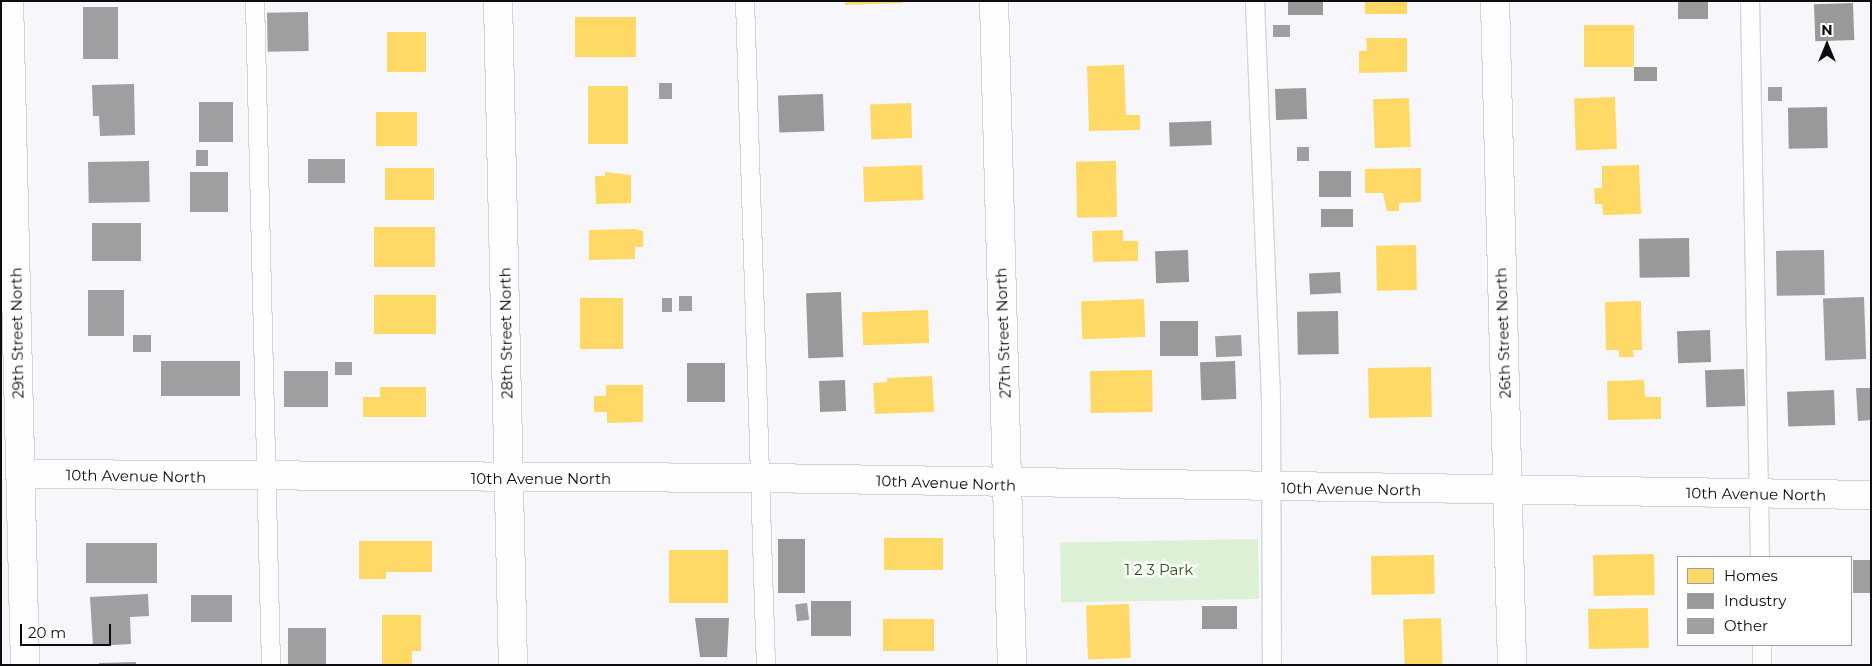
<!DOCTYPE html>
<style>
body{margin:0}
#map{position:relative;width:1872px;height:666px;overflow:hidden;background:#f7f7fb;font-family:Montserrat,sans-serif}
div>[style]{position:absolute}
.green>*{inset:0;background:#dcf0d6;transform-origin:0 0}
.homes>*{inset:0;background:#ffd966;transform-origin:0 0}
.industry>*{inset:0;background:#999;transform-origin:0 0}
.building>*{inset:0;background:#9f9ea1;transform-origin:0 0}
.roads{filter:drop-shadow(1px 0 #d4d5d7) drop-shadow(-1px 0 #d4d5d7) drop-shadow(0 1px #d4d5d7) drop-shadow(0 -1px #d4d5d7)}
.lane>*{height:18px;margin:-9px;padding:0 9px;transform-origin:9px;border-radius:9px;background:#fefefe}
.street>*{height:28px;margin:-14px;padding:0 14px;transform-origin:14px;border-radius:14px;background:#fefefe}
span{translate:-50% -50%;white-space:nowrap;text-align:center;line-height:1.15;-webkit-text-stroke:5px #fff;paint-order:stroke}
.street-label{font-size:15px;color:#0d0d0f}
.park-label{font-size:15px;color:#275806}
.frame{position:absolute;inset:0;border:2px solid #0d0d0f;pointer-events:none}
.legend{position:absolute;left:1677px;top:556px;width:175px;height:90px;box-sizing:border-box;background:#fff;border:1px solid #9e9e9f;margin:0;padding:6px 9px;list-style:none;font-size:15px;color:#0d0d0f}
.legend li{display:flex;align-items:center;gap:10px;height:25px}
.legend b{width:25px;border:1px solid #9e9e9f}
.north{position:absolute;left:1802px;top:20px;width:50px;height:50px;-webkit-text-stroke:4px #fff;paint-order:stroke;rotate:0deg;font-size:14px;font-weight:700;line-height:20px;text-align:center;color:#0d0d0f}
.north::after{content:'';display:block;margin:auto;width:18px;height:22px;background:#0d0d0f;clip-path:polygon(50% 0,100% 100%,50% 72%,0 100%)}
.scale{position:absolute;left:20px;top:624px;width:91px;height:22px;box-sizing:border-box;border:2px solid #0d0d0f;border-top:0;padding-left:6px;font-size:15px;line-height:18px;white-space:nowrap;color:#0d0d0f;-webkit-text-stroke:4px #fff;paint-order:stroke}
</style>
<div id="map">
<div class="green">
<i style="left:1258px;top:539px;width:60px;height:198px;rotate:89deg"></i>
</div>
<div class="homes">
<i style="clip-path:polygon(845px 1px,903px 1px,903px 3px,845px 5px)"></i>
<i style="left:1365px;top:1px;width:42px;height:13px"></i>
<i style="left:636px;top:17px;width:40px;height:61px;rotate:90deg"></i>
<i style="left:1634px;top:25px;width:42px;height:50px;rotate:90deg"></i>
<i style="left:387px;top:32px;width:39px;height:40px"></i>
<i style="clip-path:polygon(1366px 38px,1407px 38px,1407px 72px,1359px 73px,1359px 51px,1367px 51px)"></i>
<i style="clip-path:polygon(1124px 65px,1126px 115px,1140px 115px,1140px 130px,1089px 131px,1087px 66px)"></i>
<i style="left:588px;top:86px;width:40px;height:58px"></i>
<i style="left:1615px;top:97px;width:52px;height:41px;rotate:88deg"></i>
<i style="left:1409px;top:98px;width:49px;height:36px;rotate:88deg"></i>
<i style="left:911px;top:103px;width:35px;height:41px;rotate:88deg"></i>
<i style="left:376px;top:112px;width:41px;height:34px"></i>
<i style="left:1116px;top:161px;width:56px;height:40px;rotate:89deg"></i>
<i style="left:922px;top:165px;width:35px;height:59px;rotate:88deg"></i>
<i style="clip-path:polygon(1639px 165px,1641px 214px,1603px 215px,1602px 204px,1595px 204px,1594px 188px,1602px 188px,1602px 166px)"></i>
<i style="left:385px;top:168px;width:49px;height:32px"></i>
<i style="clip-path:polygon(1421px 168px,1421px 202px,1399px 203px,1399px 211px,1387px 211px,1383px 193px,1365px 193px,1365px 169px)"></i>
<i style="clip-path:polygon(605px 172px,631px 175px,631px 203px,596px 204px,595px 176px,605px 176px)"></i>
<i style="left:374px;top:227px;width:61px;height:40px"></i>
<i style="clip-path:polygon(635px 229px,643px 231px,643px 247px,635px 247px,635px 259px,589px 260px,589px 230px)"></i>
<i style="clip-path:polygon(1123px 230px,1123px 241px,1138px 241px,1138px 261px,1093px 262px,1092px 231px)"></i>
<i style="left:1416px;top:245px;width:45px;height:40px;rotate:89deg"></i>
<i style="left:374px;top:295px;width:62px;height:39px"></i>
<i style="left:580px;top:298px;width:43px;height:51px"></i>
<i style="left:1144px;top:299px;width:38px;height:63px;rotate:88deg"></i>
<i style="clip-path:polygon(1641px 301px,1642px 350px,1633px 350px,1634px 357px,1619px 357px,1619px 350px,1606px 350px,1605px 302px)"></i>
<i style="left:928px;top:310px;width:33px;height:66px;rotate:88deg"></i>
<i style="left:1431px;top:367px;width:50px;height:63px;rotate:89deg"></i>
<i style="left:1152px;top:370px;width:42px;height:62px;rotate:89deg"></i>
<i style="clip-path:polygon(932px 376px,934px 412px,875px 414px,873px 383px,887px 382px,887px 378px)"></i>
<i style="clip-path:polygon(1644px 380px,1645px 397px,1661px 397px,1661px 419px,1608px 420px,1607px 381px)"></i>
<i style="clip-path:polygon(606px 385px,643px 385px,643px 422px,607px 423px,607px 412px,594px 412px,594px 396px,606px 396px)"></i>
<i style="clip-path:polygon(380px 387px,426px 387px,426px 417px,363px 417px,363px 397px,380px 397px)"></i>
<i style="left:884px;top:538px;width:59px;height:32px"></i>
<i style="clip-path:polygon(359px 541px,432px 541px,432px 572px,386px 572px,386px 579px,359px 579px)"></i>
<i style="left:728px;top:550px;width:53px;height:59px;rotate:90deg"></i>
<i style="left:1654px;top:554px;width:41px;height:61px;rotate:89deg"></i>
<i style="left:1434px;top:555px;width:39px;height:63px;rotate:89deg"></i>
<i style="left:1129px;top:604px;width:54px;height:43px;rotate:88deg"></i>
<i style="left:1648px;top:608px;width:40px;height:60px;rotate:89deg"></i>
<i style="clip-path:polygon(382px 615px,421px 615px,421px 651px,412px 651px,412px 665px,382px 665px)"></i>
<i style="left:1441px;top:618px;width:47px;height:38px;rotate:88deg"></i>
<i style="left:934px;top:619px;width:32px;height:51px;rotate:90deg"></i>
</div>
<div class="industry">
<i style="left:1288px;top:1px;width:35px;height:14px"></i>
<i style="left:1678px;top:1px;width:30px;height:18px"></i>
<i style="left:1853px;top:3px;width:37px;height:39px;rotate:88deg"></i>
<i style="left:1657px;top:67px;width:14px;height:23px;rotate:90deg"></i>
<i style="left:1306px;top:88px;width:31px;height:31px;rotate:88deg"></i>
<i style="left:823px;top:94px;width:37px;height:45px;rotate:88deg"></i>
<i style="left:1827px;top:107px;width:41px;height:39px;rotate:89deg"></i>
<i style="left:1211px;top:121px;width:24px;height:42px;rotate:88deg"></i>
<i style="left:1351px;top:171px;width:26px;height:32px;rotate:90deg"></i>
<i style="left:1353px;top:209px;width:18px;height:32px;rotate:90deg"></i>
<i style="left:1689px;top:238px;width:39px;height:50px;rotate:89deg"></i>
<i style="left:1188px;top:250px;width:32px;height:33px;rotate:88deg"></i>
<i style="left:1340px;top:272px;width:21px;height:31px;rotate:87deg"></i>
<i style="left:841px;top:292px;width:65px;height:35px;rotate:88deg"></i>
<i style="left:1338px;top:311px;width:43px;height:41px;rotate:89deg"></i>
<i style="left:1160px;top:321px;width:38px;height:35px"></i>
<i style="left:1710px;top:330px;width:32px;height:33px;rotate:88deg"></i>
<i style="left:1235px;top:361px;width:38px;height:35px;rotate:88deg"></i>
<i style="left:687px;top:363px;width:38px;height:39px"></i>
<i style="left:1744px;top:369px;width:37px;height:39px;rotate:88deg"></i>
<i style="left:845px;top:380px;width:31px;height:26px;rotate:88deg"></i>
<i style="left:1834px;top:390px;width:35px;height:47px;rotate:88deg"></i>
<i style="left:778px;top:539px;width:27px;height:54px"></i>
<i style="left:811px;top:601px;width:40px;height:35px"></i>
<i style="left:1237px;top:606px;width:23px;height:35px;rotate:90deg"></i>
<i style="clip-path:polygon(695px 618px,729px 618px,727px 657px,700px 657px)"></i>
</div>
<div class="building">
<i style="left:83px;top:7px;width:35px;height:52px"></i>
<i style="left:308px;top:12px;width:39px;height:41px;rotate:89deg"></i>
<i style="left:1273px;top:25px;width:17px;height:12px"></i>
<i style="left:659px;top:83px;width:13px;height:16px"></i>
<i style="clip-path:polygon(134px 84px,135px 135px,100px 136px,99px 116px,93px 116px,92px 85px)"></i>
<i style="left:1768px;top:87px;width:14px;height:14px"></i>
<i style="left:199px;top:102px;width:34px;height:40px"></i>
<i style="left:1297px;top:147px;width:12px;height:14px"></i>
<i style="left:208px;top:150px;width:16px;height:12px;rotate:90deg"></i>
<i style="left:345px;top:159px;width:24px;height:37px;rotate:90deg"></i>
<i style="left:149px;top:161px;width:41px;height:61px;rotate:89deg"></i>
<i style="left:190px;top:172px;width:38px;height:40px"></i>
<i style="left:92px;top:223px;width:49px;height:38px"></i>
<i style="left:1824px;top:250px;width:45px;height:48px;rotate:89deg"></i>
<i style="left:88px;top:290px;width:36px;height:46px"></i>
<i style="left:679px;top:296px;width:13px;height:15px"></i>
<i style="left:1864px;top:297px;width:62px;height:41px;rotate:88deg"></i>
<i style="left:672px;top:298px;width:14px;height:10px;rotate:90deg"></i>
<i style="left:133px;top:335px;width:18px;height:17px"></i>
<i style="left:1241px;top:335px;width:21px;height:26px;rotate:87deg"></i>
<i style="left:161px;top:361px;width:79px;height:35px"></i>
<i style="left:335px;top:362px;width:17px;height:13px"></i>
<i style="left:284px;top:371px;width:44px;height:36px"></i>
<i style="clip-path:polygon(1856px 388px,1871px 388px,1871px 420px,1858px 421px)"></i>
<i style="left:86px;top:543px;width:71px;height:40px"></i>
<i style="left:1853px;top:560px;width:18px;height:33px"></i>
<i style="clip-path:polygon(148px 594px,149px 616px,130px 617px,131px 644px,93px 646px,90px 597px)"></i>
<i style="left:191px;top:595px;width:41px;height:27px"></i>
<i style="left:807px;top:603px;width:17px;height:12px;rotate:83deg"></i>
<i style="left:288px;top:628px;width:38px;height:37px"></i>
<i style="clip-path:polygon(136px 662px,136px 665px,99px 665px,99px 663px)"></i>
</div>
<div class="roads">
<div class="lane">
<i style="left:255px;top:1px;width:664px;rotate:88.62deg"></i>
<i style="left:745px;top:1px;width:664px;rotate:88.19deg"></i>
<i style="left:1255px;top:1px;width:398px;rotate:87.7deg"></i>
<i style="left:1271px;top:399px;width:266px;rotate:89.8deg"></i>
<i style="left:1750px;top:1px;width:556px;rotate:88.97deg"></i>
<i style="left:1762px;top:645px;width:20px;rotate:90deg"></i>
</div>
<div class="street">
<i style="left:9px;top:1px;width:664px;rotate:88.62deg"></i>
<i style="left:498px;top:1px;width:664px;rotate:88.71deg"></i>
<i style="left:994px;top:1px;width:664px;rotate:88.45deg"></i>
<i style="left:1495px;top:1px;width:664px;rotate:88.53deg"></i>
<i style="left:21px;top:474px;width:741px;rotate:0.31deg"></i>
<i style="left:762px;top:478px;width:1109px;rotate:0.88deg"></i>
</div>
</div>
<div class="street-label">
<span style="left:17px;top:333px;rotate:-91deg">29th Street North</span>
<span style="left:506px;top:333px;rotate:-91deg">28th Street North</span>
<span style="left:1003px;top:333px;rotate:-92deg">27th Street North</span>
<span style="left:1503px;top:333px;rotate:-92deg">26th Street North</span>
<span style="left:136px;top:476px;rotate:1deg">10th Avenue North</span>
<span style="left:541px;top:479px">10th Avenue North</span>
<span style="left:946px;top:483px;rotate:2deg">10th Avenue North</span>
<span style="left:1351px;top:489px;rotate:1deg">10th Avenue North</span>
<span style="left:1756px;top:494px;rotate:1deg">10th Avenue North</span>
</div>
<div class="park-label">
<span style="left:1159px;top:570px">1 2 3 Park</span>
</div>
<div class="frame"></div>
<ul class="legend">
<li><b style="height:14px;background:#ffd966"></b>Homes</li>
<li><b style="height:14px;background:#999"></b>Industry</li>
<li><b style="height:14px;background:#9f9ea1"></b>Other</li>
</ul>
<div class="north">N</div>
<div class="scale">20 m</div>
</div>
